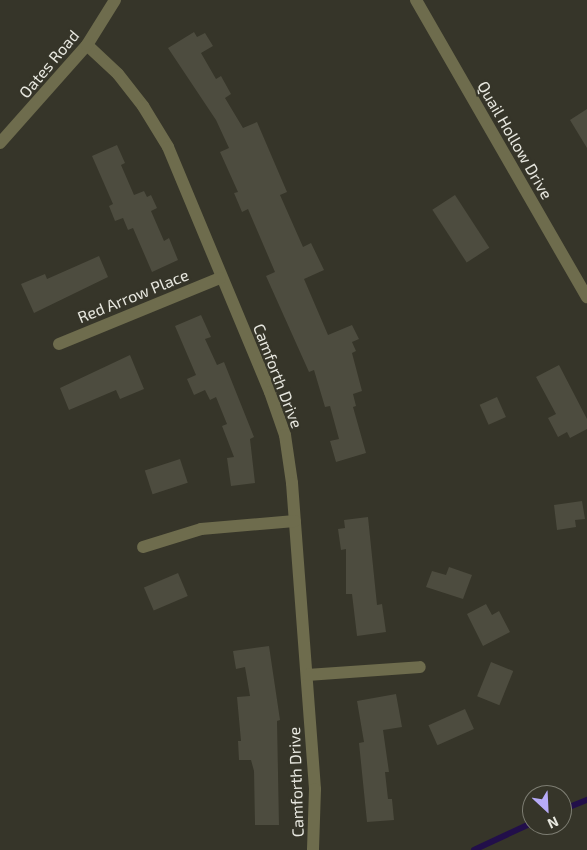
<!DOCTYPE html>
<style>
body{margin:0}
#map{position:relative;width:587px;height:850px;overflow:hidden;background:#363529;font-family:"Exo 2",sans-serif}
div>[style]{position:absolute}
.stream>*{height:5.5px;margin:-2.75px;padding:0 2.75px;transform-origin:2.75px;border-radius:2.75px;background:#220f4a}
.building>*{inset:0;background:#4d4c3f;transform-origin:0 0}
.minor>*{height:12px;margin:-6px;padding:0 6px;transform-origin:6px;border-radius:6px;background:#6e6c4d}
.tertiary>*{height:12px;margin:-6px;padding:0 6px;transform-origin:6px;border-radius:6px;background:#6e6c4d}
span{translate:-50% -50%;white-space:nowrap;text-align:center;line-height:1.15;-webkit-text-stroke:4.5px #363529;paint-order:stroke}
.street-label{font-size:16px;color:#e8e8e0}
.north{position:absolute;left:522px;top:785px;width:50px;height:50px;box-sizing:border-box;background:#363529;border:1px solid #7d7d72;border-radius:50%;rotate:155deg;font-size:14px;font-weight:700;line-height:20px;text-align:center;color:#e8e8e0}
.north::after{content:'';display:block;margin:auto;width:18px;height:22px;background:#b7abf8;clip-path:polygon(50% 0,100% 100%,50% 72%,0 100%)}
</style>
<div id="map">
<div class="stream">
<i style="left:562px;top:810px;width:27px;rotate:-22deg"></i>
<i style="left:474px;top:850px;width:64px;rotate:-25deg"></i>
</div>
<div class="building">
<i style="clip-path:polygon(194px 32px,197px 37px,205px 33px,213px 46px,201px 53px,216px 79px,221px 76px,231px 94px,225px 98px,243px 128px,257px 122px,287px 192px,280px 195px,303px 247px,311px 243px,324px 270px,304px 279px,328px 335px,352px 325px,359px 339px,352px 342px,356px 351px,352px 353px,362px 391px,353px 394px,356px 406px,353px 407px,366px 453px,336px 462px,330px 441px,339px 439px,330px 406px,325px 407px,314px 370px,309px 372px,266px 276px,275px 272px,248px 209px,242px 212px,234px 193px,238px 192px,220px 152px,229px 148px,216px 120px,168px 48px)"></i>
<i style="clip-path:polygon(587px 109px,587px 148px,570px 120px)"></i>
<i style="clip-path:polygon(117px 145px,125px 163px,121px 165px,134px 195px,144px 191px,147px 197px,151px 195px,157px 208px,151px 211px,164px 241px,169px 238px,178px 260px,152px 272px,133px 228px,128px 230px,123px 218px,115px 221px,109px 206px,113px 204px,92px 156px)"></i>
<i style="left:455px;top:195px;width:63px;height:27px;rotate:57deg"></i>
<i style="clip-path:polygon(99px 256px,108px 277px,34px 313px,21px 284px,45px 274px,47px 279px)"></i>
<i style="clip-path:polygon(201px 315px,211px 337px,205px 339px,217px 365px,224px 362px,254px 437px,250px 439px,255px 483px,231px 486px,227px 458px,234px 457px,222px 426px,227px 424px,216px 397px,210px 400px,205px 390px,194px 395px,187px 379px,196px 375px,175px 326px)"></i>
<i style="clip-path:polygon(130px 355px,144px 389px,120px 399px,116px 390px,69px 410px,60px 388px)"></i>
<i style="clip-path:polygon(559px 365px,587px 419px,587px 429px,570px 438px,567px 432px,558px 437px,548px 418px,556px 414px,536px 377px)"></i>
<i style="left:497px;top:397px;width:22px;height:19px;rotate:66deg"></i>
<i style="left:180px;top:459px;width:25px;height:37px;rotate:72deg"></i>
<i style="clip-path:polygon(582px 501px,585px 519px,575px 520px,576px 527px,557px 530px,554px 505px)"></i>
<i style="clip-path:polygon(368px 517px,377px 605px,382px 604px,386px 632px,357px 636px,352px 594px,346px 594px,346px 549px,341px 550px,338px 529px,345px 528px,344px 520px)"></i>
<i style="clip-path:polygon(449px 567px,472px 575px,463px 599px,426px 587px,432px 571px,446px 575px)"></i>
<i style="left:178px;top:573px;width:25px;height:37px;rotate:67deg"></i>
<i style="clip-path:polygon(486px 604px,492px 615px,499px 611px,510px 632px,483px 646px,467px 614px)"></i>
<i style="clip-path:polygon(269px 646px,280px 720px,277px 721px,279px 825px,255px 825px,254px 771px,251px 760px,239px 760px,238px 741px,241px 741px,237px 697px,250px 696px,245px 667px,236px 669px,233px 651px)"></i>
<i style="left:491px;top:662px;width:24px;height:37px;rotate:22deg"></i>
<i style="clip-path:polygon(396px 694px,402px 727px,383px 730px,389px 772px,385px 772px,388px 799px,392px 799px,394px 820px,367px 822px,359px 743px,364px 742px,357px 701px)"></i>
<i style="left:465px;top:709px;width:22px;height:40px;rotate:66deg"></i>
</div>
<div class="minor">
<i style="left:416px;top:0;width:343px;rotate:60.1deg"></i>
<i style="left:87px;top:45px;width:42px;rotate:43.1deg"></i>
<i style="left:118px;top:74px;width:41px;rotate:52deg"></i>
<i style="left:143px;top:106px;width:48px;rotate:58.6deg"></i>
<i style="left:168px;top:147px;width:265px;rotate:67.4deg"></i>
<i style="left:270px;top:392px;width:46px;rotate:70.8deg"></i>
<i style="left:285px;top:435px;width:49px;rotate:81.7deg"></i>
<i style="left:292px;top:483px;width:307px;rotate:85.7deg"></i>
<i style="left:315px;top:789px;width:61px;rotate:91.9deg"></i>
<i style="left:59px;top:344px;width:174px;rotate:-22.3deg"></i>
<i style="left:143px;top:547px;width:61px;rotate:-17.2deg"></i>
<i style="left:201px;top:529px;width:94px;rotate:-4.9deg"></i>
<i style="left:307px;top:675px;width:113px;rotate:-4deg"></i>
</div>
<div class="tertiary">
<i style="left:0;top:143px;width:131px;rotate:-48.4deg"></i>
<i style="left:87px;top:45px;width:53px;rotate:-58.1deg"></i>
</div>
<div class="street-label">
<span style="left:49px;top:64px;rotate:-50deg">Oates Road</span>
<span style="left:515px;top:140px;rotate:60deg">Quail Hollow Drive</span>
<span style="left:133px;top:296px;rotate:-22deg">Red Arrow Place</span>
<span style="left:278px;top:376px;rotate:69deg">Camforth Drive</span>
<span style="left:296px;top:782px;rotate:-92deg">Camforth Drive</span>
</div>
<div class="north">N</div>
</div>
